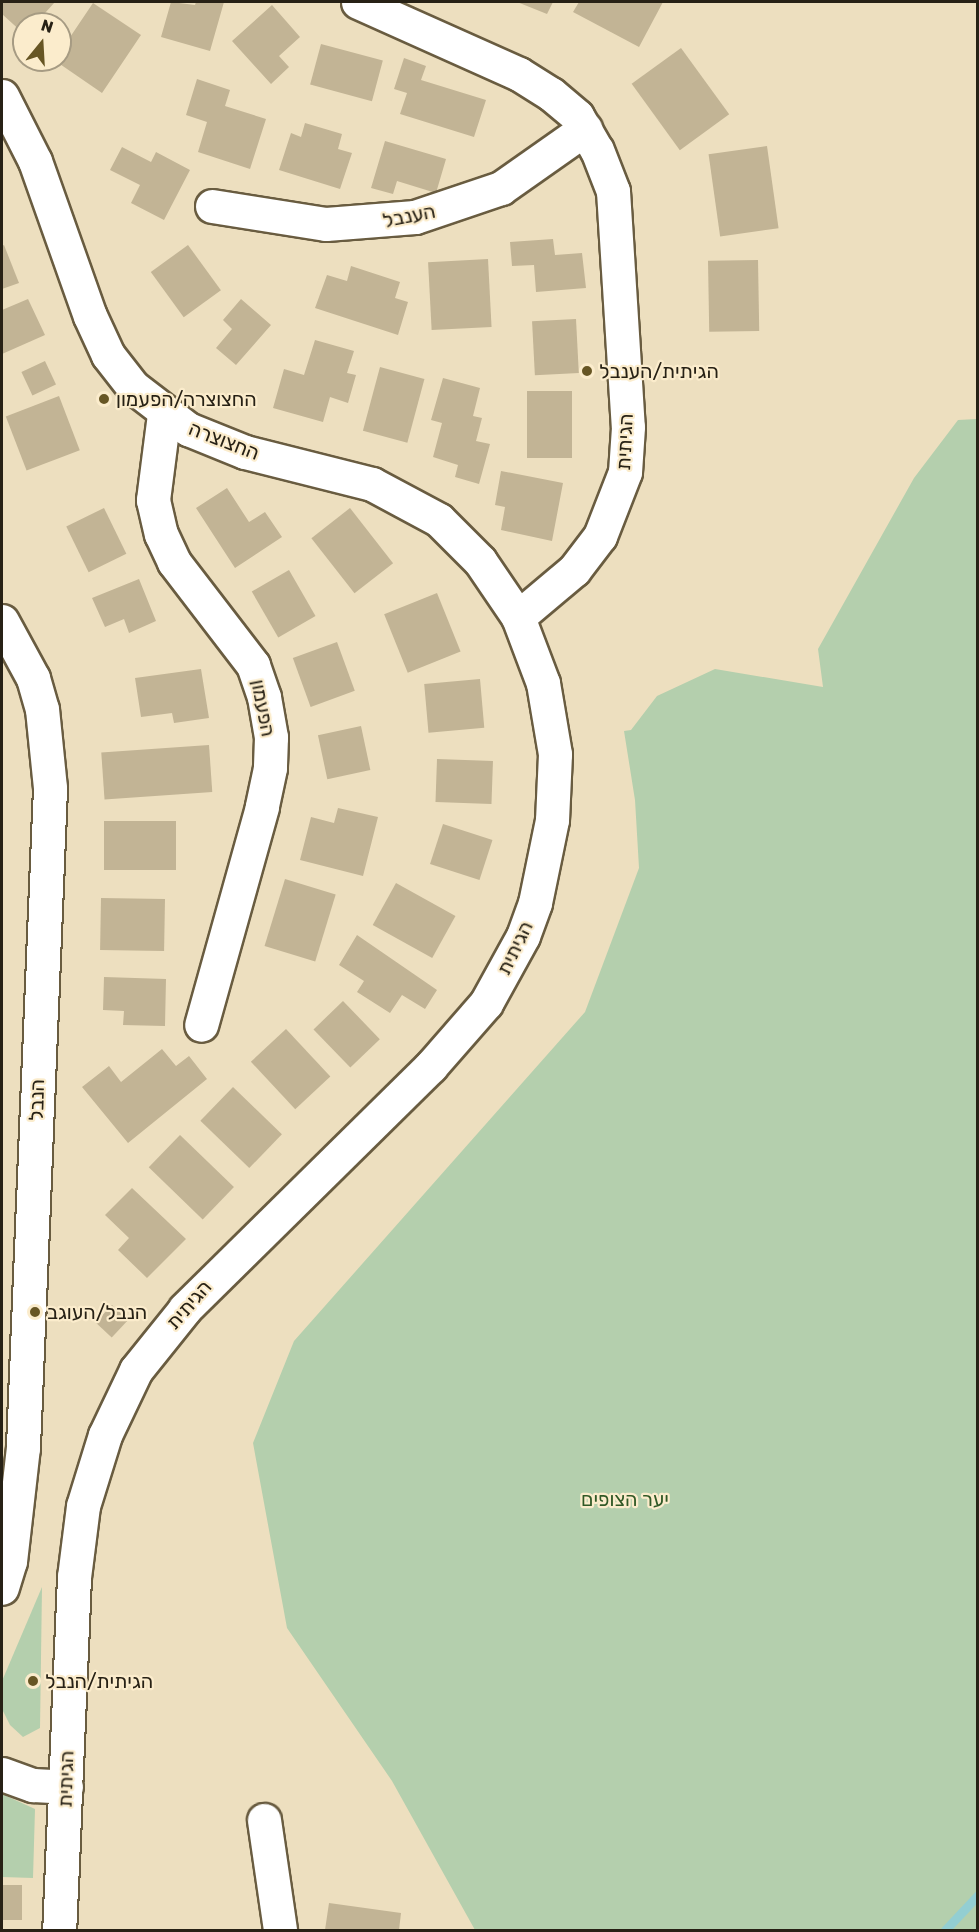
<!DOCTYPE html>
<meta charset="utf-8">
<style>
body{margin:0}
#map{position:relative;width:979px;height:1932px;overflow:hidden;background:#eddfbf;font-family:Rubik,"Noto Sans Hebrew",sans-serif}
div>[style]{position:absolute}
.green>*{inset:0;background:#b4cfad}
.stream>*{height:9px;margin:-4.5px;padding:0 4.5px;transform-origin:4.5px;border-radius:4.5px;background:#93ced2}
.building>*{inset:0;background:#c2b495;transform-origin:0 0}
.roads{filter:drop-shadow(2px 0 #695c40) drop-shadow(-2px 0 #695c40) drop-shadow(0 2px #695c40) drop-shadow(0 -2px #695c40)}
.minor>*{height:33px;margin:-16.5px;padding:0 16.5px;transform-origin:16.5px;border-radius:16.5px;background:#fff}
.dots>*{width:16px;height:16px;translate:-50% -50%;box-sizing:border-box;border:3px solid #fbeccc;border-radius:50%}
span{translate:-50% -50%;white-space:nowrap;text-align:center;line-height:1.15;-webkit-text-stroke:4.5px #fbeccc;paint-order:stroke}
.street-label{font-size:20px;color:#272115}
.poi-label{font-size:20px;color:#272115}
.left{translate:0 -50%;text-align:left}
.park-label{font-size:20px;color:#315926}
.frame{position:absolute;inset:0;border:3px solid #272115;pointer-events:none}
.north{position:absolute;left:12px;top:12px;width:60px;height:60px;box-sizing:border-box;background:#fbeccc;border:2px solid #a69b83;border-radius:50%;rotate:18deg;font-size:16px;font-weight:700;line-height:24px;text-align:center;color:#272115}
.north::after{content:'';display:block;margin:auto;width:21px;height:27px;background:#675624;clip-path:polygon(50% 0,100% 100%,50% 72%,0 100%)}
</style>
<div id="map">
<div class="green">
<i style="clip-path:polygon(977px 419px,977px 1930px,475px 1930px,392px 1781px,287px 1628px,253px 1443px,294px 1341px,585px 1012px,639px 868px,635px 800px,624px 731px,631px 730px,657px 696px,715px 669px,823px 687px,818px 649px,914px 478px,958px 420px)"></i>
<i style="clip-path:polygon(42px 1587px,40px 1728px,23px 1737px,10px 1725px,2px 1709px,2px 1681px)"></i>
<i style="clip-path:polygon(2px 1794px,35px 1809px,33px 1878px,2px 1877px)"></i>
</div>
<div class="stream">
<i style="left:945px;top:1930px;width:48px;rotate:-46.7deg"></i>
</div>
<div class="building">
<i style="clip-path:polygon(2px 2px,55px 2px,35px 24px,24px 24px,24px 34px,2px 14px)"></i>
<i style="clip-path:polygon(171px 2px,195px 5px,196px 2px,224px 2px,210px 51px,161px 37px)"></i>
<i style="clip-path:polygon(517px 2px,553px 2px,547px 14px)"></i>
<i style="clip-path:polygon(579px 2px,663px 2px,639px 47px,573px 12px)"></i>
<i style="clip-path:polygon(93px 3px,141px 35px,102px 93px,54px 60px,60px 60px,60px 52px)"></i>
<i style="clip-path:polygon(272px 5px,300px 37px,279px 56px,289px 67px,271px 84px,232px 41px)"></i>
<i style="left:321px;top:44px;width:64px;height:42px;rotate:15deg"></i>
<i style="left:681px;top:48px;width:82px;height:61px;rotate:54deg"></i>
<i style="clip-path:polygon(404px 58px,426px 66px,421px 80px,486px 100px,474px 137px,400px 114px,407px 93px,394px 89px)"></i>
<i style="clip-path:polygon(197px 79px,230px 90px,225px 106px,266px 119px,250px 169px,198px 152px,207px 122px,186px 115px)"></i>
<i style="clip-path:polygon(305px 123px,342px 134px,338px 149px,352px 153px,340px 189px,279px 170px,291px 133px,301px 137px)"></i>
<i style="clip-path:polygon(385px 141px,446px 159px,436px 193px,397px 181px,393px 194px,371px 188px)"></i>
<i style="left:767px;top:146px;width:83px;height:59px;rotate:82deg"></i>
<i style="clip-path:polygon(122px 147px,151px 162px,156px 152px,190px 170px,164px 220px,131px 203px,140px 185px,110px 170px)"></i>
<i style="clip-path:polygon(553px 239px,555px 255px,582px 253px,586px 288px,536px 292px,534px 265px,512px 266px,510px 242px)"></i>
<i style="clip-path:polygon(4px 245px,19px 283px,2px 289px,2px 246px)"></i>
<i style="left:188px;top:245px;width:56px;height:46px;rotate:54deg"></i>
<i style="left:488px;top:259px;width:68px;height:60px;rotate:87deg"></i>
<i style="left:758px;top:260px;width:71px;height:50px;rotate:89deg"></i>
<i style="clip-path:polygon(351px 266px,400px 282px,395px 298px,408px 302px,398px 335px,315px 308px,327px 275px,347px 281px)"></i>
<i style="clip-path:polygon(28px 299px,45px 335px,2px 354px,2px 310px)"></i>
<i style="clip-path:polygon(241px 299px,271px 325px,236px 365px,216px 348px,232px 329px,223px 320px)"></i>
<i style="left:576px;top:319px;width:54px;height:44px;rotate:87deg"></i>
<i style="clip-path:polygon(315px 340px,354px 351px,347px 373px,356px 375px,348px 403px,330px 397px,323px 422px,273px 408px,284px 369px,304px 375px)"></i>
<i style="left:45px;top:361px;width:26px;height:26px;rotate:65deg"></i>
<i style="left:380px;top:367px;width:46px;height:66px;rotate:15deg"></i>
<i style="clip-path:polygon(443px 378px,480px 388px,473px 416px,482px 418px,476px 441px,490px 444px,479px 484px,455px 477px,458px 465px,433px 457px,442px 423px,431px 420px)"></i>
<i style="left:527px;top:391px;width:45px;height:67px"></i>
<i style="left:59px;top:396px;width:58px;height:57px;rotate:69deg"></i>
<i style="clip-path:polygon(501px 471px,563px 483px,552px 541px,501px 530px,505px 507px,495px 505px)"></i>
<i style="clip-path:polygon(227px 488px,249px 522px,265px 512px,282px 537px,235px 568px,196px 508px)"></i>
<i style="left:104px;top:508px;width:51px;height:42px;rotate:64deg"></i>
<i style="left:350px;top:508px;width:70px;height:49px;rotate:52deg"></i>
<i style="left:289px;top:570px;width:53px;height:43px;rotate:60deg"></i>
<i style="clip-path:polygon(139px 579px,156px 621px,129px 633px,124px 619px,105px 627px,92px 598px)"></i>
<i style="left:437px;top:593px;width:63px;height:57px;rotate:68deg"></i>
<i style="left:337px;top:642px;width:52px;height:47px;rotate:70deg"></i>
<i style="clip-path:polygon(201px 669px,209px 718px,174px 723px,172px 713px,141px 717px,135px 678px)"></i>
<i style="left:480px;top:679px;width:49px;height:56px;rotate:85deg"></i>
<i style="left:361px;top:726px;width:45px;height:44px;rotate:78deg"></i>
<i style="left:209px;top:745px;width:47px;height:108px;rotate:86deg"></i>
<i style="left:437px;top:759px;width:56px;height:43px;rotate:2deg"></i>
<i style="clip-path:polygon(338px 808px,378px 817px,363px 876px,300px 860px,311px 817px,334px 823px)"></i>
<i style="left:104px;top:821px;width:72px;height:49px"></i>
<i style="left:443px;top:824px;width:52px;height:42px;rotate:18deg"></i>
<i style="left:285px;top:879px;width:53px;height:70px;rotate:17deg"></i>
<i style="left:396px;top:883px;width:68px;height:48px;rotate:29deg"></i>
<i style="left:101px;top:898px;width:64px;height:52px;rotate:1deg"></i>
<i style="clip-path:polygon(357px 935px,437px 990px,425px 1009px,402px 995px,390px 1013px,357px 992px,364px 981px,339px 965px)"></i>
<i style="clip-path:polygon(104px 977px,166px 979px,165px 1026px,123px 1025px,124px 1011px,103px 1010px)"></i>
<i style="left:343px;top:1001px;width:53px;height:41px;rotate:46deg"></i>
<i style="left:286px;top:1029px;width:65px;height:48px;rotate:47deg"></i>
<i style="clip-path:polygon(162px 1049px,176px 1066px,189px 1056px,207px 1079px,128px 1143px,82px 1087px,109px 1066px,121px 1082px)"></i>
<i style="left:233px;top:1087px;width:68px;height:47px;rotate:44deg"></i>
<i style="left:180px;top:1135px;width:75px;height:45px;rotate:44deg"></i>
<i style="clip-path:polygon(132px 1188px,186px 1239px,147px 1278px,118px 1250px,129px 1238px,105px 1215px)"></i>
<i style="left:112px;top:1305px;width:22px;height:24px;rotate:43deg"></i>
<i style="left:2px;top:1885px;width:20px;height:35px"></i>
<i style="clip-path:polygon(329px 1903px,401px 1913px,399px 1930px,325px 1930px)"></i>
</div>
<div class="roads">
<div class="minor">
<i style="left:358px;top:2px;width:176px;rotate:24.1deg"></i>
<i style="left:519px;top:74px;width:38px;rotate:32deg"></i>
<i style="left:551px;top:94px;width:34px;rotate:40deg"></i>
<i style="left:577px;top:116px;width:39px;rotate:60deg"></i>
<i style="left:597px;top:150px;width:44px;rotate:68.7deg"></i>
<i style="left:613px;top:191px;width:236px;rotate:86.4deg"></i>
<i style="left:628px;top:427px;width:45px;rotate:93.8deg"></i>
<i style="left:625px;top:472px;width:69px;rotate:111.3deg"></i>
<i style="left:600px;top:536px;width:43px;rotate:127.4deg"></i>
<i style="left:574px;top:570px;width:73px;rotate:140deg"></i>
<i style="left:2px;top:96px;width:73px;rotate:63.1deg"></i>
<i style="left:35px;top:161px;width:164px;rotate:70.5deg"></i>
<i style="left:90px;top:316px;width:43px;rotate:65.2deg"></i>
<i style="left:108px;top:355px;width:39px;rotate:52deg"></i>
<i style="left:132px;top:386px;width:71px;rotate:37.5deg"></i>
<i style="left:188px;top:429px;width:61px;rotate:22deg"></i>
<i style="left:245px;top:452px;width:131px;rotate:14.1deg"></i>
<i style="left:372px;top:484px;width:76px;rotate:28.2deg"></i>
<i style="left:439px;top:520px;width:58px;rotate:45deg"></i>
<i style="left:480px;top:561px;width:68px;rotate:55.8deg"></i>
<i style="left:518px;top:617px;width:71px;rotate:69.3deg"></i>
<i style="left:543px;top:683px;width:72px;rotate:80.4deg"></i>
<i style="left:555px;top:754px;width:66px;rotate:92.6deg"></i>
<i style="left:552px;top:820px;width:85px;rotate:101.6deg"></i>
<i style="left:535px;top:903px;width:35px;rotate:110deg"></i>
<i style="left:523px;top:936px;width:77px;rotate:118.9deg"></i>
<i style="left:486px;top:1003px;width:84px;rotate:131.1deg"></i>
<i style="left:431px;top:1066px;width:346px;rotate:135.4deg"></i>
<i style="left:185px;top:1309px;width:78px;rotate:128.8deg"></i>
<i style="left:136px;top:1370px;width:72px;rotate:115.5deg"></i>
<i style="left:105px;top:1435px;width:74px;rotate:107.2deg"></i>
<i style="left:83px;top:1506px;width:72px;rotate:97.2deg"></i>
<i style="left:74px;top:1577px;width:353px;rotate:92.4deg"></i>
<i style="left:212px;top:206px;width:115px;rotate:9deg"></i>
<i style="left:326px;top:224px;width:89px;rotate:-4.5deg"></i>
<i style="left:415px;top:217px;width:91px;rotate:-18.6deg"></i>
<i style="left:501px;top:188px;width:103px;rotate:-35.1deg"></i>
<i style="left:164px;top:414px;width:87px;rotate:97.3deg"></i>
<i style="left:153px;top:500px;width:35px;rotate:77deg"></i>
<i style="left:161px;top:534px;width:31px;rotate:65deg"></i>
<i style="left:174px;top:562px;width:130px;rotate:52.5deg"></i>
<i style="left:253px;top:665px;width:34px;rotate:71deg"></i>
<i style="left:264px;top:697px;width:41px;rotate:80.1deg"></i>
<i style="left:271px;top:737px;width:31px;rotate:92deg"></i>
<i style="left:270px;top:768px;width:40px;rotate:102deg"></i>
<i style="left:262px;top:807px;width:226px;rotate:105.6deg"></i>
<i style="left:2px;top:621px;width:65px;rotate:61.5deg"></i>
<i style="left:33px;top:678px;width:32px;rotate:74deg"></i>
<i style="left:42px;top:709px;width:79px;rotate:84.2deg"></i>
<i style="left:50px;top:788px;width:660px;rotate:92.35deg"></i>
<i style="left:23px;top:1447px;width:115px;rotate:96.5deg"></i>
<i style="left:10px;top:1561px;width:28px;rotate:107deg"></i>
<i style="left:2px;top:1774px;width:33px;rotate:20deg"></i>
<i style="left:33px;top:1785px;width:33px;rotate:3deg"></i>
<i style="left:264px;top:1820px;width:111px;rotate:81.7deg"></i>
</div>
</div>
<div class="dots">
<i style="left:587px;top:371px;background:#675624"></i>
<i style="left:104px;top:399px;background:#675624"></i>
<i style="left:35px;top:1312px;background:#675624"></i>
<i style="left:33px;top:1681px;background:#675624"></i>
</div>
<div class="street-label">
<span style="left:409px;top:216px;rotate:-11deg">הענבל</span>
<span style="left:224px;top:441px;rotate:21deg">החצוצרה</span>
<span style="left:625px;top:442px;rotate:-87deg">הגיתית</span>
<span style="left:263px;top:708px;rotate:79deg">הפעמון</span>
<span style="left:515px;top:948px;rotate:-64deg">הגיתית</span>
<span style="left:37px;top:1100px;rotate:-88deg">הנבל</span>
<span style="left:189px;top:1305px;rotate:-49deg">הגיתית</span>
<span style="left:66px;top:1779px;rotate:-88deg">הגיתית</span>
</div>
<div class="poi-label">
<span class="left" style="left:599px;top:371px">הגיתית/הענבל</span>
<span class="left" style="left:116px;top:399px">החצוצרה/הפעמון</span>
<span class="left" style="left:47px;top:1312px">הנבל/העוגב</span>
<span class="left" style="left:45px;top:1681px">הגיתית/הנבל</span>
</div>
<div class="park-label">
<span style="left:625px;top:1499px">יער הצופים</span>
</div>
<div class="frame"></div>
<div class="north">N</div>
</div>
